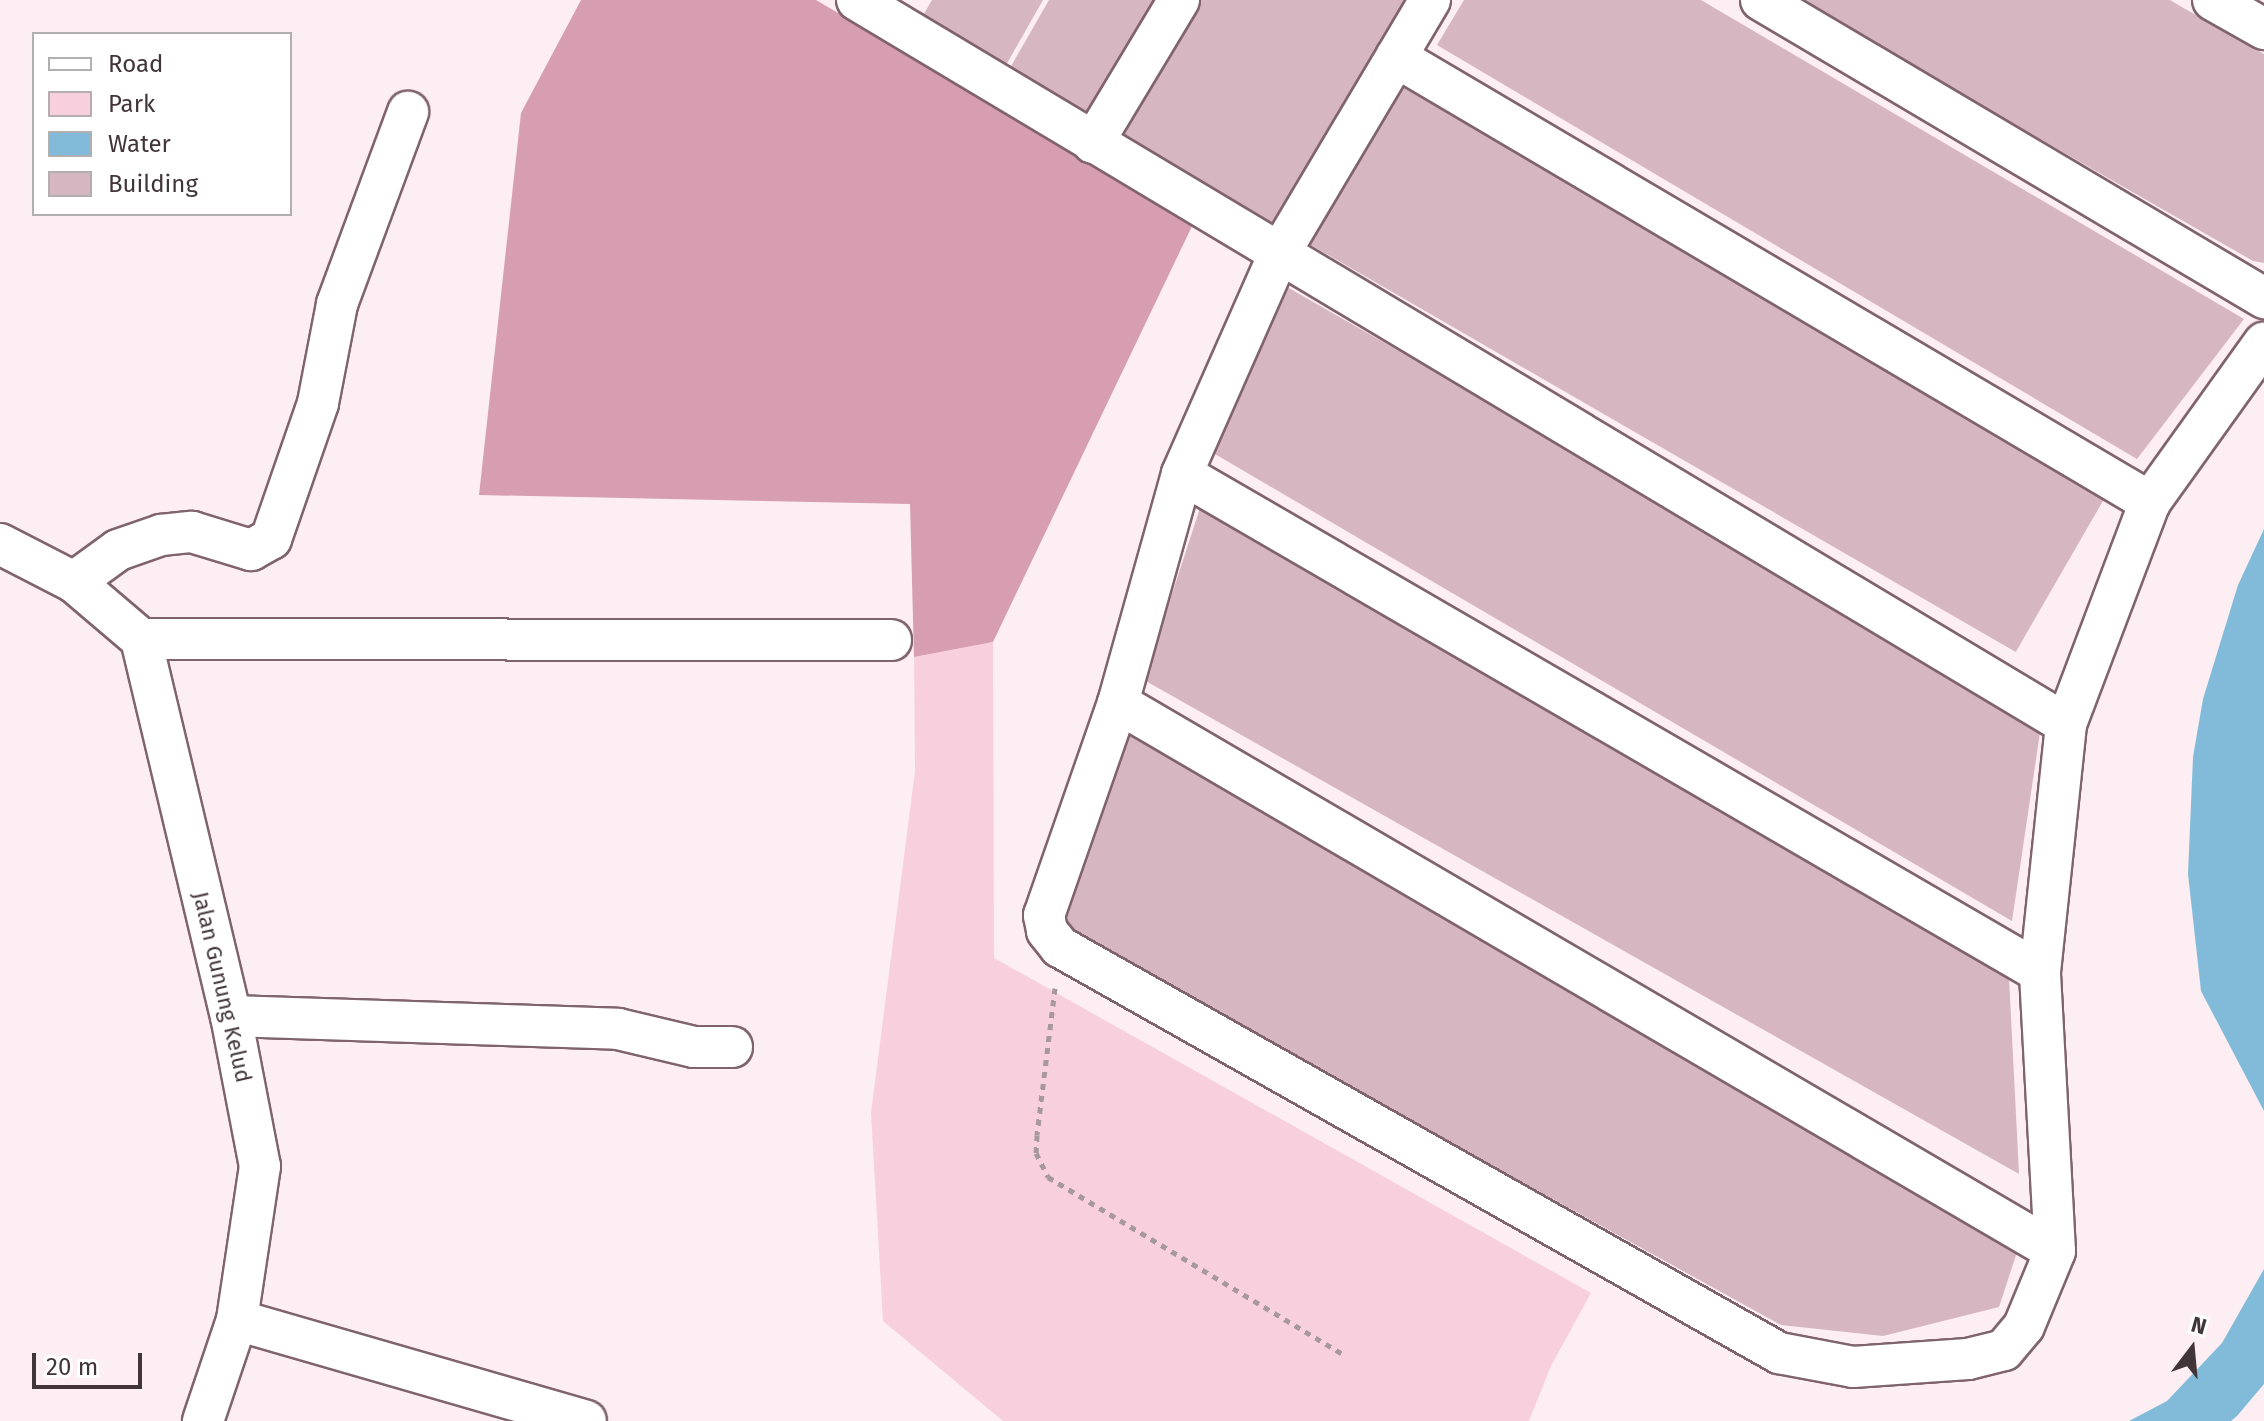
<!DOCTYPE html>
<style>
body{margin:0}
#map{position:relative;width:2264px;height:1421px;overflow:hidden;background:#fceef2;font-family:"Fira Sans",sans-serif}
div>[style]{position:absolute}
.green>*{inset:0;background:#f8d0dd}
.forest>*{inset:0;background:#d79db1}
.water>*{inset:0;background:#81bbd9}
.building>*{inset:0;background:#d6b6c1;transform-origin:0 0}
.path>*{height:5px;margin-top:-2.5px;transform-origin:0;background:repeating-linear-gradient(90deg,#a6989c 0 6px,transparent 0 12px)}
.roads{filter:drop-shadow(2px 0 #80646d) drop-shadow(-2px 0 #80646d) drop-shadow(0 2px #80646d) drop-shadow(0 -2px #80646d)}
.minor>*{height:40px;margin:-20px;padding:0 20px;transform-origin:20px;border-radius:20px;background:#fff}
span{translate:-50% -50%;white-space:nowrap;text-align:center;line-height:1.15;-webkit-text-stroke:6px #fff;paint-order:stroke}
.street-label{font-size:22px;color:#423539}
.legend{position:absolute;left:32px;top:32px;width:260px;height:184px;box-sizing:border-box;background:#fff;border:2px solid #b3aeb0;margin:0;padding:10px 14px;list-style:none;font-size:24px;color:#423539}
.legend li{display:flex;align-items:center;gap:16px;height:40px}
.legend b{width:40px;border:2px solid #b3aeb0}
.north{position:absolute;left:2152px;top:1309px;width:80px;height:80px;-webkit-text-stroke:6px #fff;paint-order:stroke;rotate:16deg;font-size:22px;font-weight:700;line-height:32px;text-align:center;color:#423539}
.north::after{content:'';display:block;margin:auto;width:28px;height:36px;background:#423539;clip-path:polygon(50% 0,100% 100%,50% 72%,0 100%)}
.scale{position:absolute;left:32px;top:1353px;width:110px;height:36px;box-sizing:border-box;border:4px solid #423539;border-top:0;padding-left:10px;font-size:24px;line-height:28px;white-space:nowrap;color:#423539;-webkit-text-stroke:6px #fff;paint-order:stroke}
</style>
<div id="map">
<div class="green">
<i style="clip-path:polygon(993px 642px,994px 958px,1591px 1293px,1551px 1366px,1529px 1421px,1003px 1421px,883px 1321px,871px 1113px,915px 771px,914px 657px)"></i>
</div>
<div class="forest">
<i style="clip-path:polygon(581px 0,816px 0,1194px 222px,993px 642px,914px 657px,910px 504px,479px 495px,521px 113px)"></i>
</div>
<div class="water">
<i style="clip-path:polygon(2264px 529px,2264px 1111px,2201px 991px,2188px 874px,2193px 757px,2203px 699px,2238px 585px)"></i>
<i style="clip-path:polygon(2264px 1269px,2264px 1384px,2237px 1416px,2231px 1421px,2129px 1421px,2167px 1401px,2222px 1343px)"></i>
</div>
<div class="building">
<i style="clip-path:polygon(932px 0,1043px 0,1002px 72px,918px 24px)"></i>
<i style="clip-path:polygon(1049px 0,1158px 0,1088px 122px,1006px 75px)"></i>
<i style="clip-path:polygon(1200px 0,1414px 0,1278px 227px,1120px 133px)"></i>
<i style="clip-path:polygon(1464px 0,1701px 0,2244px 319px,2137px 459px,1437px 45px)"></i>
<i style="clip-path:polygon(1797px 0,2170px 0,2180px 6px,2264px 54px,2264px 263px,2253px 261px)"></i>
<i style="left:1402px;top:77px;width:819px;height:191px;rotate:30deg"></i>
<i style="clip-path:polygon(1287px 287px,2042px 719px,2012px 921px,1215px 454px)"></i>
<i style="clip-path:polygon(1200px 508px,2009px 978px,2019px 1174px,1144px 680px)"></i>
<i style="clip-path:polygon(1126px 718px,2019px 1246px,1999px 1307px,1883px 1336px,1781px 1325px,1059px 927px)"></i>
</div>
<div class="path">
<i style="left:1055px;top:988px;width:148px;rotate:97deg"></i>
<i style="left:1037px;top:1135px;width:18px;rotate:93deg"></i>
<i style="left:1036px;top:1153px;width:27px;rotate:63deg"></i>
<i style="left:1048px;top:1177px;width:344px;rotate:31deg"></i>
</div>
<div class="roads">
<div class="minor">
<i style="left:857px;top:0;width:1409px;rotate:30.91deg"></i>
<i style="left:1430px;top:0;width:298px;rotate:120.7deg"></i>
<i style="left:1278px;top:256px;width:238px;rotate:113.8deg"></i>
<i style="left:1182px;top:474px;width:238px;rotate:105.6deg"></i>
<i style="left:1118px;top:703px;width:225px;rotate:109.2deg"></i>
<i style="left:1044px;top:915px;width:16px;rotate:79deg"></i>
<i style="left:1047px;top:931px;width:21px;rotate:51deg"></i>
<i style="left:1060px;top:947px;width:826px;rotate:29.45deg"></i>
<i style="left:1779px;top:1353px;width:75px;rotate:10.7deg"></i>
<i style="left:1853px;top:1367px;width:115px;rotate:-4deg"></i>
<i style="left:1968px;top:1359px;width:37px;rotate:-14deg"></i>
<i style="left:2004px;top:1350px;width:31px;rotate:-50deg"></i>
<i style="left:2024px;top:1326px;width:81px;rotate:-67.5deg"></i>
<i style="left:2055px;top:1251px;width:279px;rotate:-93.1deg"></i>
<i style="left:2040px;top:972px;width:249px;rotate:-84deg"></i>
<i style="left:2066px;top:724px;width:237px;rotate:-69.3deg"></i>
<i style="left:2150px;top:502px;width:196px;rotate:-54.4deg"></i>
<i style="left:1761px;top:0;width:585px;rotate:30.64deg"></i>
<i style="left:2213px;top:0;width:59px;rotate:29.6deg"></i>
<i style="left:1396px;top:57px;width:876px;rotate:30.55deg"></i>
<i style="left:1093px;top:143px;width:167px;rotate:-59deg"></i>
<i style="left:1182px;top:474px;width:992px;rotate:30.13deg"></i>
<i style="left:0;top:544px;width:83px;rotate:27.2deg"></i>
<i style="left:74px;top:582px;width:88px;rotate:40.4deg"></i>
<i style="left:141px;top:639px;width:388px;rotate:76.6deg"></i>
<i style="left:231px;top:1016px;width:153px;rotate:79.1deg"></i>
<i style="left:260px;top:1166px;width:156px;rotate:98.5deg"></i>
<i style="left:237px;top:1320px;width:107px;rotate:108.6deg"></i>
<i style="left:74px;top:582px;width:54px;rotate:-36deg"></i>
<i style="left:118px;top:550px;width:46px;rotate:-19.2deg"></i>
<i style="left:161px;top:535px;width:31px;rotate:-6deg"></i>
<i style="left:192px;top:532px;width:62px;rotate:17deg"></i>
<i style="left:251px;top:550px;width:23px;rotate:-29deg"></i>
<i style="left:271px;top:539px;width:144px;rotate:-70.9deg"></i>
<i style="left:318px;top:403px;width:101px;rotate:-79.1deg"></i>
<i style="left:337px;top:304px;width:205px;rotate:-69.7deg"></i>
<i style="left:141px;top:639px;width:750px;rotate:0.08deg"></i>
<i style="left:1118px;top:703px;width:1085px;rotate:30.32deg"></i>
<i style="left:231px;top:1016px;width:387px;rotate:1.9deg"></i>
<i style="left:618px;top:1029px;width:78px;rotate:13.3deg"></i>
<i style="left:694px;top:1047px;width:38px"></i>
<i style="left:237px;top:1320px;width:363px;rotate:16.1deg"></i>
</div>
</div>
<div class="street-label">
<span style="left:222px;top:987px;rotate:77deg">Jalan Gunung Kelud</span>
</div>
<ul class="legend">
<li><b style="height:10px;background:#fff"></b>Road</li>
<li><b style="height:22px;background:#f8d0dd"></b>Park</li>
<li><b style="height:22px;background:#81bbd9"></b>Water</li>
<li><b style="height:22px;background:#d6b6c1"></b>Building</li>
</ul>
<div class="north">N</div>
<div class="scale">20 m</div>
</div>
